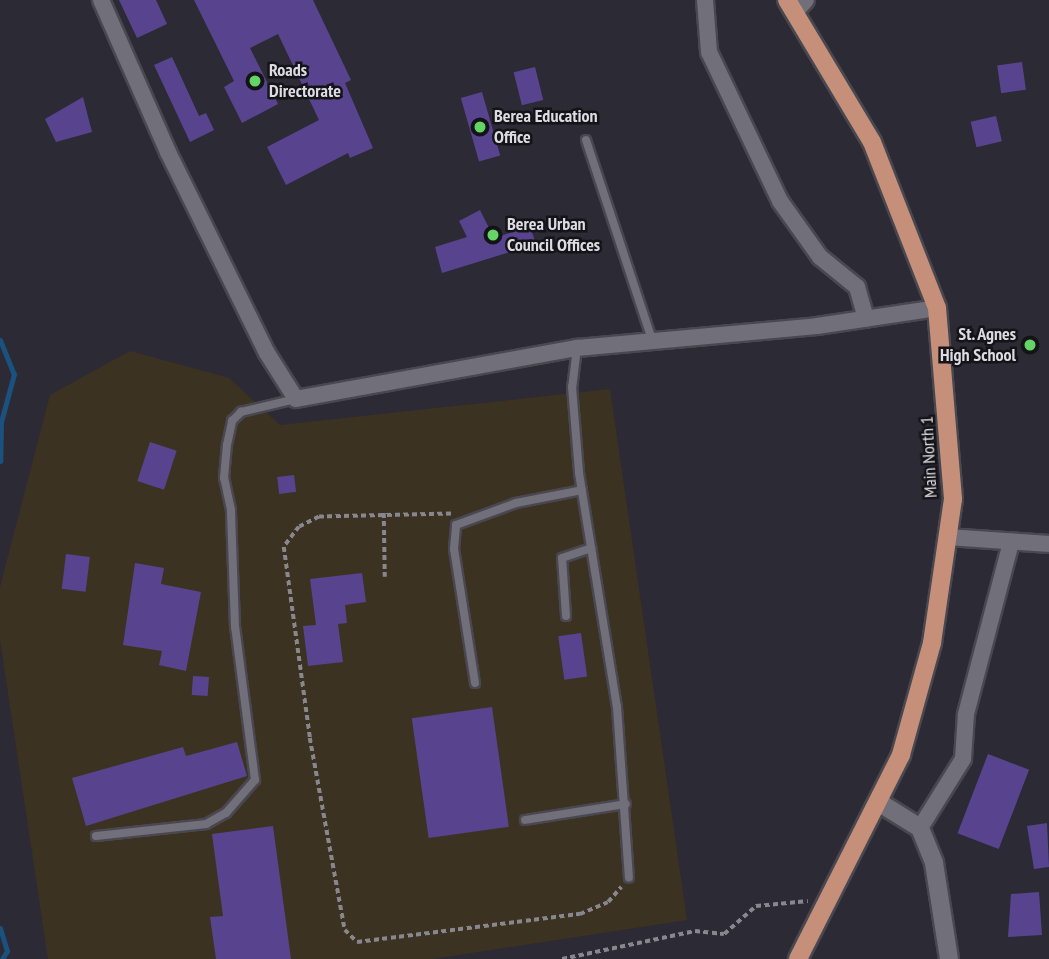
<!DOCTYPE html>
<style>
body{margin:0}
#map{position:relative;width:1049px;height:959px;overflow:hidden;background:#2c2a34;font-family:"PT Sans Narrow",sans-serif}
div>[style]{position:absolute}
.industrial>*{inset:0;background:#3c3222}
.stream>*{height:5px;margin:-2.5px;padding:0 2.5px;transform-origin:2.5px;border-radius:2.5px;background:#1b517e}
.building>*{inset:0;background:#58448e;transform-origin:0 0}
.path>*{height:3.5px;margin-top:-1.75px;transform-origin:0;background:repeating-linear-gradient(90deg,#88878f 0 5px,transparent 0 8.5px)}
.roads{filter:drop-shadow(2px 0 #494750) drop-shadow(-2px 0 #494750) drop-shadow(0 2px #494750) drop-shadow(0 -2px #494750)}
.service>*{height:8px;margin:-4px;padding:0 4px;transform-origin:4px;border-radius:4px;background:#716f7a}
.minor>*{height:16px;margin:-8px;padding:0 8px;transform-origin:8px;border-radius:8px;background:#716f7a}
.tertiary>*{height:18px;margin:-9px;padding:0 9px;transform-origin:9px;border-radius:9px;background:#716f7a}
.primary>*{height:18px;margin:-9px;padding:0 9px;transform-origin:9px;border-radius:9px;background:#c68f79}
.dots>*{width:19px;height:19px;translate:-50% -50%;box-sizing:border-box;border:4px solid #141418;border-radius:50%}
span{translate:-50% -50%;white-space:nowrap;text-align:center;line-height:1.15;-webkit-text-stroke:5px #141418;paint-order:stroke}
.poi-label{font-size:18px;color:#dddce3;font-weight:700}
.left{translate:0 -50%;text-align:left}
.right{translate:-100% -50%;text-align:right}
.street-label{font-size:18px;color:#dddce3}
</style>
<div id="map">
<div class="industrial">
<i style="clip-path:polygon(130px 351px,229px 378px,280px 425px,610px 389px,687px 920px,432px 959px,48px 959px,0 640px,0 587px,50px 395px)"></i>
</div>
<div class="stream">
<i style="left:0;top:340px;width:37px;rotate:68deg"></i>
<i style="left:14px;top:374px;width:50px;rotate:105.2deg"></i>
<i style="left:1px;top:422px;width:39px;rotate:91deg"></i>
<i style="left:0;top:928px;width:24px;rotate:73deg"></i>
<i style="left:7px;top:951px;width:9px;rotate:122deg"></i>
</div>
<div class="building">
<i style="clip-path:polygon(119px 0,156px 0,167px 24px,137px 38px)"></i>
<i style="clip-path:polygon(194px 0,313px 0,351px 80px,345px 83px,373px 148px,350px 158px,348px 153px,286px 185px,267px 147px,319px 120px,278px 34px,250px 48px,278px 104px,242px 123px,224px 87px,234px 81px)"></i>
<i style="clip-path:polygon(172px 57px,199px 116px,206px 113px,214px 130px,190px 142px,154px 65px)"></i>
<i style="left:1022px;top:62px;width:28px;height:25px;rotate:82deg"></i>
<i style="left:535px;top:67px;width:34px;height:22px;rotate:76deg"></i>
<i style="left:482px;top:92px;width:66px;height:22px;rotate:74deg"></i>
<i style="clip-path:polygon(83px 97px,92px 132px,56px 142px,45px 119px)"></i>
<i style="left:996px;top:116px;width:26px;height:26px;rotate:77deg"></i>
<i style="clip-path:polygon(480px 210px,494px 238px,530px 226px,536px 244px,442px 273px,435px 247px,467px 237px,459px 221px)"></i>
<i style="left:150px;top:442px;width:28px;height:41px;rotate:18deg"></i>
<i style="left:294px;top:475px;width:17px;height:17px;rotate:83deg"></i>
<i style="left:66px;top:554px;width:24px;height:35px;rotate:7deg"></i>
<i style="clip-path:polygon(135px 563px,164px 568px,161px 584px,201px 592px,186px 671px,159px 665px,162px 651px,123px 645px)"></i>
<i style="clip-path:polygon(362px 573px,366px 602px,345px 605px,347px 623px,338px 624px,343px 662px,308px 666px,303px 626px,316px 625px,310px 579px)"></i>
<i style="left:581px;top:633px;width:44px;height:23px;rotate:82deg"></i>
<i style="left:193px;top:676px;width:16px;height:19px;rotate:4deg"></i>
<i style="left:492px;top:707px;width:121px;height:81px;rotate:82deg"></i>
<i style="clip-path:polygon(237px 742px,247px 776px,86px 826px,72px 778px,183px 747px,186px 756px)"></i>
<i style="left:988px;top:754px;width:44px;height:85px;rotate:21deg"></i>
<i style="clip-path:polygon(1047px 823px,1049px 867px,1034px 869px,1027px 826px)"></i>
<i style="clip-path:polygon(273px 826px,291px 959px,216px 959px,210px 917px,223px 916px,212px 834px)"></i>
<i style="clip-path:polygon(1039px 892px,1042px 935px,1008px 937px,1011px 894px)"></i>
</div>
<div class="path">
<i style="left:384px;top:513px;width:64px;rotate:89.1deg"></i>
<i style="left:451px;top:514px;width:132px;rotate:178.7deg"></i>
<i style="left:319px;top:517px;width:22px;rotate:153deg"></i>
<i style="left:299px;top:527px;width:25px;rotate:127deg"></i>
<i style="left:284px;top:547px;width:193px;rotate:82.2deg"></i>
<i style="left:310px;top:738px;width:195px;rotate:79.7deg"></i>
<i style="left:345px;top:930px;width:17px;rotate:45deg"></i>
<i style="left:357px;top:942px;width:225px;rotate:-7.2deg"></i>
<i style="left:580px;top:914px;width:30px;rotate:-23deg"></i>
<i style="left:608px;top:902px;width:20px;rotate:-49deg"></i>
<i style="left:562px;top:959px;width:136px;rotate:-11.9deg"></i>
<i style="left:695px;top:931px;width:29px;rotate:6deg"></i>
<i style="left:724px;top:934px;width:43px;rotate:-41.2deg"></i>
<i style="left:756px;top:906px;width:52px;rotate:-5.5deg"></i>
</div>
<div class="roads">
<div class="service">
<i style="left:586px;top:140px;width:213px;rotate:71.7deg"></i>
<i style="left:577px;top:348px;width:39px;rotate:97deg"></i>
<i style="left:572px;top:387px;width:86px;rotate:85.3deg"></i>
<i style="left:579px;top:473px;width:237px;rotate:80.8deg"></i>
<i style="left:617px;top:707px;width:171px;rotate:86deg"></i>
<i style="left:566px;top:616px;width:58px;rotate:-93.9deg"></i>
<i style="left:562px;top:558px;width:31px;rotate:-19deg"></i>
<i style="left:475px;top:683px;width:136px;rotate:-98.9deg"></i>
<i style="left:454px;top:549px;width:24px;rotate:-85deg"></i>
<i style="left:456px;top:525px;width:64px;rotate:-20.1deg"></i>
<i style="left:516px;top:503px;width:67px;rotate:-11.1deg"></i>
<i style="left:525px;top:820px;width:102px;rotate:-9deg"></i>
<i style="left:96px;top:836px;width:111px;rotate:-6.2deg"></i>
<i style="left:206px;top:824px;width:23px;rotate:-29deg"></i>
<i style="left:226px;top:813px;width:44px;rotate:-48.7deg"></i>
<i style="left:255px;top:780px;width:154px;rotate:-97.4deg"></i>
<i style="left:235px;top:627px;width:117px;rotate:-92deg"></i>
<i style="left:231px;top:510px;width:33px;rotate:-102deg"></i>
<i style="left:224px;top:478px;width:33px;rotate:-85deg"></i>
<i style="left:227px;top:445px;width:25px;rotate:-78deg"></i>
<i style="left:232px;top:421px;width:13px;rotate:-45deg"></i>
<i style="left:241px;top:412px;width:57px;rotate:-13.3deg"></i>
</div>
<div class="minor">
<i style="left:101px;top:0;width:166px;rotate:66.2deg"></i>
<i style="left:168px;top:152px;width:224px;rotate:63.8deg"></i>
<i style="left:267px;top:353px;width:54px;rotate:57.8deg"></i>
<i style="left:296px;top:399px;width:286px;rotate:-10.3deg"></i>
<i style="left:577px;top:348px;width:241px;rotate:-5.2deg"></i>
<i style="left:817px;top:326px;width:121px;rotate:-8.5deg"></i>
<i style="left:705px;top:0;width:52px;rotate:85.6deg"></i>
<i style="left:709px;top:52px;width:165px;rotate:64.5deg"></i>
<i style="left:780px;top:201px;width:69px;rotate:54.5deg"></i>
<i style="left:820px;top:257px;width:48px;rotate:39deg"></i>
<i style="left:857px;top:287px;width:33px;rotate:74deg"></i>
<i style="left:795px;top:12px;width:16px;rotate:-47deg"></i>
<i style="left:948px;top:537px;width:101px;rotate:4deg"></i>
<i style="left:920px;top:828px;width:81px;rotate:-58.1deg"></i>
<i style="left:963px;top:759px;width:45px;rotate:-86.2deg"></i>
<i style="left:966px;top:714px;width:178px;rotate:-75.3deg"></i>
</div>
<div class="tertiary">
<i style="left:880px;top:803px;width:47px;rotate:32deg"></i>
<i style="left:920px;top:828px;width:38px;rotate:68deg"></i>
<i style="left:934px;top:863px;width:97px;rotate:81.1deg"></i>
</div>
<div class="primary">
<i style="left:787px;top:0;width:165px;rotate:59.1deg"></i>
<i style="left:872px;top:142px;width:178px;rotate:68.6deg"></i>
<i style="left:937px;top:308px;width:192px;rotate:85.2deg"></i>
<i style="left:953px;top:499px;width:146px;rotate:98.3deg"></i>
<i style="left:932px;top:643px;width:116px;rotate:105.5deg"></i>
<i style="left:901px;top:755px;width:229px;rotate:116.8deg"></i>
</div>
</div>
<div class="dots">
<i style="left:255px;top:81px;background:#65d467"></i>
<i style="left:480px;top:127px;background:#65d467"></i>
<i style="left:493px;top:235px;background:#65d467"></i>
<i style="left:1030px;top:345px;background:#65d467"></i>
</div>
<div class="poi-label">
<span class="left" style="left:269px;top:81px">Roads<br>Directorate</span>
<span class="left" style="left:494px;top:127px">Berea Education<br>Office</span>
<span class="left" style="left:507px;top:235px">Berea Urban<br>Council Offices</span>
<span class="right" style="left:1016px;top:345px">St. Agnes<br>High School</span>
</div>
<div class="street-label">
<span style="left:929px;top:457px;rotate:-93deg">Main North 1</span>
</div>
</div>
